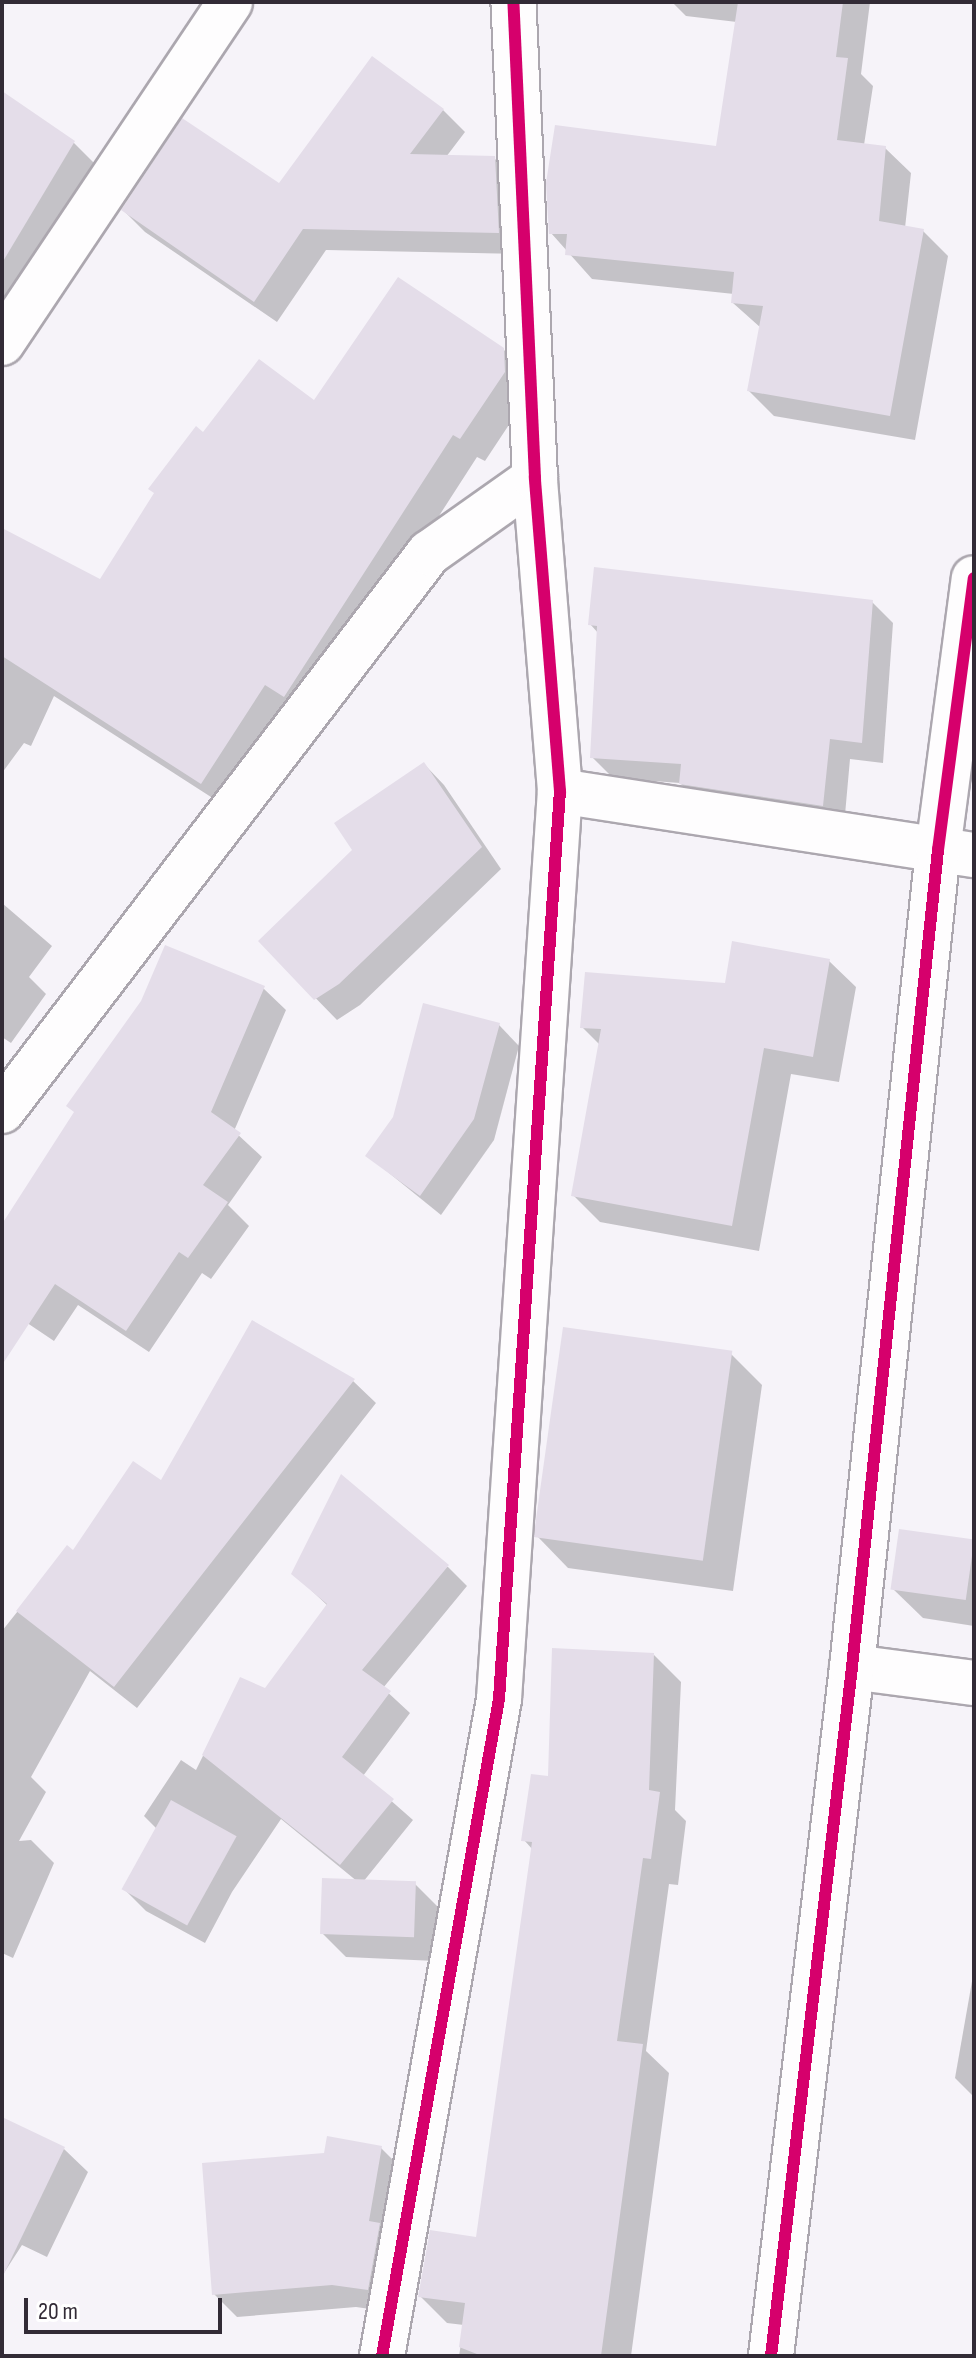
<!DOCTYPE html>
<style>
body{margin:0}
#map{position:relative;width:976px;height:2358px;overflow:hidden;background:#f6f3f9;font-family:"Sofia Sans Condensed",sans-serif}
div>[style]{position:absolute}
.shadow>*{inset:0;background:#0003}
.building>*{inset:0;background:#e4dde9;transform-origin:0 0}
.roads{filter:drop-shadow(2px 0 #aca7af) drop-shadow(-2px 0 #aca7af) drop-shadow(0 2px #aca7af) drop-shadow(0 -2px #aca7af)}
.minor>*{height:44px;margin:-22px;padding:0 22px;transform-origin:22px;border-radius:22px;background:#fefdfe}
.cycleway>*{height:12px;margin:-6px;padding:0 6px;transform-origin:6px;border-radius:6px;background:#d6006c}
span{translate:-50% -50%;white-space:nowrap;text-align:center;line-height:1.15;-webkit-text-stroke:7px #fff;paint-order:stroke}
.frame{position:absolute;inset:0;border:4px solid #322b36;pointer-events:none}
.scale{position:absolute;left:24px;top:2298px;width:198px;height:36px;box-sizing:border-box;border:4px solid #322b36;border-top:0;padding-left:10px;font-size:24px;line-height:28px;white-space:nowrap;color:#322b36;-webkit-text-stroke:6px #fff;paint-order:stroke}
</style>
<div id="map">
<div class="shadow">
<i style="clip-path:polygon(672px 2px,870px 2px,861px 74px,873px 86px,864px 145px,885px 148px,911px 173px,905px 228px,923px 231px,948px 256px,915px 440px,774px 416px,749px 391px,761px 328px,733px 303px,734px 294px,592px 279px,551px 233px,718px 149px,737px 22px,686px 16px)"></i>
<i style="clip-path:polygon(2px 94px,74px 143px,97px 166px,2px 325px)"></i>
<i style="clip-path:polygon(443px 110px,465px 132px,446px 157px,494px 158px,516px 180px,520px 254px,326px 250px,277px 322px,145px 232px,123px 210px,279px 186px)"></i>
<i style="clip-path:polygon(503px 349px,527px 373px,528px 396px,485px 461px,477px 457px,308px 719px,225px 806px,54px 696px,31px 746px,24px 743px,2px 773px,2px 530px,100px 581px,203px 435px)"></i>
<i style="clip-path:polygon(872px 602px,893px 623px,883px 763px,850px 759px,844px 826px,702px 805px,680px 783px,613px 778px,592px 757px,599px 634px,590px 624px)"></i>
<i style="clip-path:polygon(424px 764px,444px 785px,501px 869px,360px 1005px,337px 1020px,260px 941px,355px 851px)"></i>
<i style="clip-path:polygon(2px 903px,52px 946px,29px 977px,46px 994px,11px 1043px,2px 1037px)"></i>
<i style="clip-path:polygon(829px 961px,856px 987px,839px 1082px,791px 1074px,759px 1251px,600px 1222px,573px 1195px,600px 1045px,582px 1027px)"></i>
<i style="clip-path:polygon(263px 988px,286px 1010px,234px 1131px,262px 1157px,228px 1205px,249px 1226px,211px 1279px,202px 1273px,149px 1352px,78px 1305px,54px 1341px,2px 1306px,2px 1244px)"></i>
<i style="clip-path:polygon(499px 1025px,519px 1046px,494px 1140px,441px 1215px,368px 1156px)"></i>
<i style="clip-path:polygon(731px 1354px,762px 1385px,733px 1591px,568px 1568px,537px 1536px)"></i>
<i style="clip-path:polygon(353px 1381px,376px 1403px,137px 1708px,90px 1671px,31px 1777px,46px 1792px,19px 1841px,31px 1840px,54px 1863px,13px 1958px,2px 1953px,2px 1631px,68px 1548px,73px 1553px,161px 1483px)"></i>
<i style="clip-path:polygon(974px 1542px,974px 1626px,923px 1618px,892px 1588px)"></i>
<i style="clip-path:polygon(448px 1567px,467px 1586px,383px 1688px,410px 1713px,363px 1776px,413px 1820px,363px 1882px,415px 1884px,438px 1907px,436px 1961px,346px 1957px,322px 1933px,358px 1882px,281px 1819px,232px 1892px,205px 1943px,146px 1911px,126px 1891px,158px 1830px,144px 1816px,181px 1760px,196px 1770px,241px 1679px,265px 1691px,328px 1606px,294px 1574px)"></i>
<i style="clip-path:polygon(654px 1655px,681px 1682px,675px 1810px,686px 1821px,678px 1885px,669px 1884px,646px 2051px,669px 2073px,631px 2356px,459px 2356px,464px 2325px,447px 2323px,420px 2296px,477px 2239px,533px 1850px,524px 1840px,550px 1779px)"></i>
<i style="clip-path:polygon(974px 1970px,974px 2097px,955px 2078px)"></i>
<i style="clip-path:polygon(2px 2119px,64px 2149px,88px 2172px,47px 2257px,22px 2245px,2px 2276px)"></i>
<i style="clip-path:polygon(381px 2148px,404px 2171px,391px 2312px,356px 2307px,237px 2317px,214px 2294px)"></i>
</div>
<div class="building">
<i style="clip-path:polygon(738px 2px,843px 2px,836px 57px,848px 58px,837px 140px,886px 146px,879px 221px,924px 229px,890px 416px,747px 391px,763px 306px,731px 303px,734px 272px,565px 255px,567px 234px,549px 234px,546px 183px,555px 125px,716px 146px)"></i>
<i style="clip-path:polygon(372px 56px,444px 109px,410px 154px,495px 156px,499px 233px,303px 229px,254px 302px,121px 210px,182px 118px,279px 183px)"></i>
<i style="clip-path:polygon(2px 91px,75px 141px,2px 263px)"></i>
<i style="clip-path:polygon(398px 277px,504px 348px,505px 372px,460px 439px,453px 435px,284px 697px,265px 685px,201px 784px,2px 656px,2px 528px,100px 579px,154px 493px,148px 489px,196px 426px,203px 432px,259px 359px,314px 400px)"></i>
<i style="clip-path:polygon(594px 567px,873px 600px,862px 743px,830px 739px,823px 806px,679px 784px,681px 764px,590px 758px,597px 626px,588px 625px)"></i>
<i style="clip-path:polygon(424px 762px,482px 847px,339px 984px,314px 1000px,258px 941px,352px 850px,334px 823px)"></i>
<i style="clip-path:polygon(732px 941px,830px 959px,813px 1057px,764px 1048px,732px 1226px,571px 1196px,601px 1029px,580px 1028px,585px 972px,725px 983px)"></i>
<i style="clip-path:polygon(165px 945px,265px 986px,211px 1112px,241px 1133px,203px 1185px,228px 1202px,188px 1258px,179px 1252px,126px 1331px,55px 1284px,2px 1365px,2px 1224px,74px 1112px,66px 1106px,141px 1001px)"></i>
<i style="clip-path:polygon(423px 1003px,500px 1023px,474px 1119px,420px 1196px,365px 1156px,393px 1117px)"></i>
<i style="clip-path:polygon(252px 1320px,355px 1379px,114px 1687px,16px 1611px,67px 1545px,73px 1550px,133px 1461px,161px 1480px)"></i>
<i style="left:563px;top:1327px;width:171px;height:212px;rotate:8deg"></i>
<i style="clip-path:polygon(341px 1474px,449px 1565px,362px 1670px,391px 1691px,342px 1757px,394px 1799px,340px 1865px,202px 1755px,240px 1677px,265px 1688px,327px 1604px,291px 1574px)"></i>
<i style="left:899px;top:1529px;width:76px;height:61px;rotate:8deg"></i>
<i style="clip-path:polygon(552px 1648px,654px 1653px,649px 1790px,660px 1792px,651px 1859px,643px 1858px,617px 2041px,643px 2044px,601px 2356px,482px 2356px,459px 2347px,465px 2303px,418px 2297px,430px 2230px,476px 2237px,532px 1842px,521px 1841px,531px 1774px,548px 1776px)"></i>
<i style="left:171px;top:1800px;width:75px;height:102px;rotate:29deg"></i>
<i style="left:322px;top:1878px;width:94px;height:56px;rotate:2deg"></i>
<i style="clip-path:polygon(2px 2117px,65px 2147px,2px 2278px)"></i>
<i style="clip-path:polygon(327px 2136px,382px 2146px,369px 2221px,380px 2223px,368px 2290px,332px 2285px,212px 2295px,202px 2163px,324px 2153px)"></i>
</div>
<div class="roads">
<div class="minor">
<i style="left:2px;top:343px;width:410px;rotate:-56.2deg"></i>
<i style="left:560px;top:791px;width:419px;rotate:8.8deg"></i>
<i style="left:2px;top:1111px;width:703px;rotate:-52.58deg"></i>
<i style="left:429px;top:553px;width:130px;rotate:-35.3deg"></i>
<i style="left:852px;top:1667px;width:123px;rotate:7.5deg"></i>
<i style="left:382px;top:2356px;width:667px;rotate:-79.9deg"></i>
<i style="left:499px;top:1699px;width:910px;rotate:-86.16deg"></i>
<i style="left:560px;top:791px;width:314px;rotate:-94.6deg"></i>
<i style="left:535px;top:478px;width:477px;rotate:-92.6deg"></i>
<i style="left:771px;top:2356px;width:694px;rotate:-83.29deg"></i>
<i style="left:852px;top:1667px;width:822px;rotate:-83.99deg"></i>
<i style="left:938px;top:850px;width:274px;rotate:-82.5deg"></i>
</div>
</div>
<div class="cycleway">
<i style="left:382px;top:2356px;width:667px;rotate:-79.9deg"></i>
<i style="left:499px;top:1699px;width:910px;rotate:-86.16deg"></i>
<i style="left:560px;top:791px;width:314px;rotate:-94.6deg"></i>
<i style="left:535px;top:478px;width:477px;rotate:-92.6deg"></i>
<i style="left:771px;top:2356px;width:694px;rotate:-83.29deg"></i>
<i style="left:852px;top:1667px;width:822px;rotate:-83.99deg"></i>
<i style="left:938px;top:850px;width:274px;rotate:-82.5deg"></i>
</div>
<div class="frame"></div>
<div class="scale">20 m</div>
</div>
